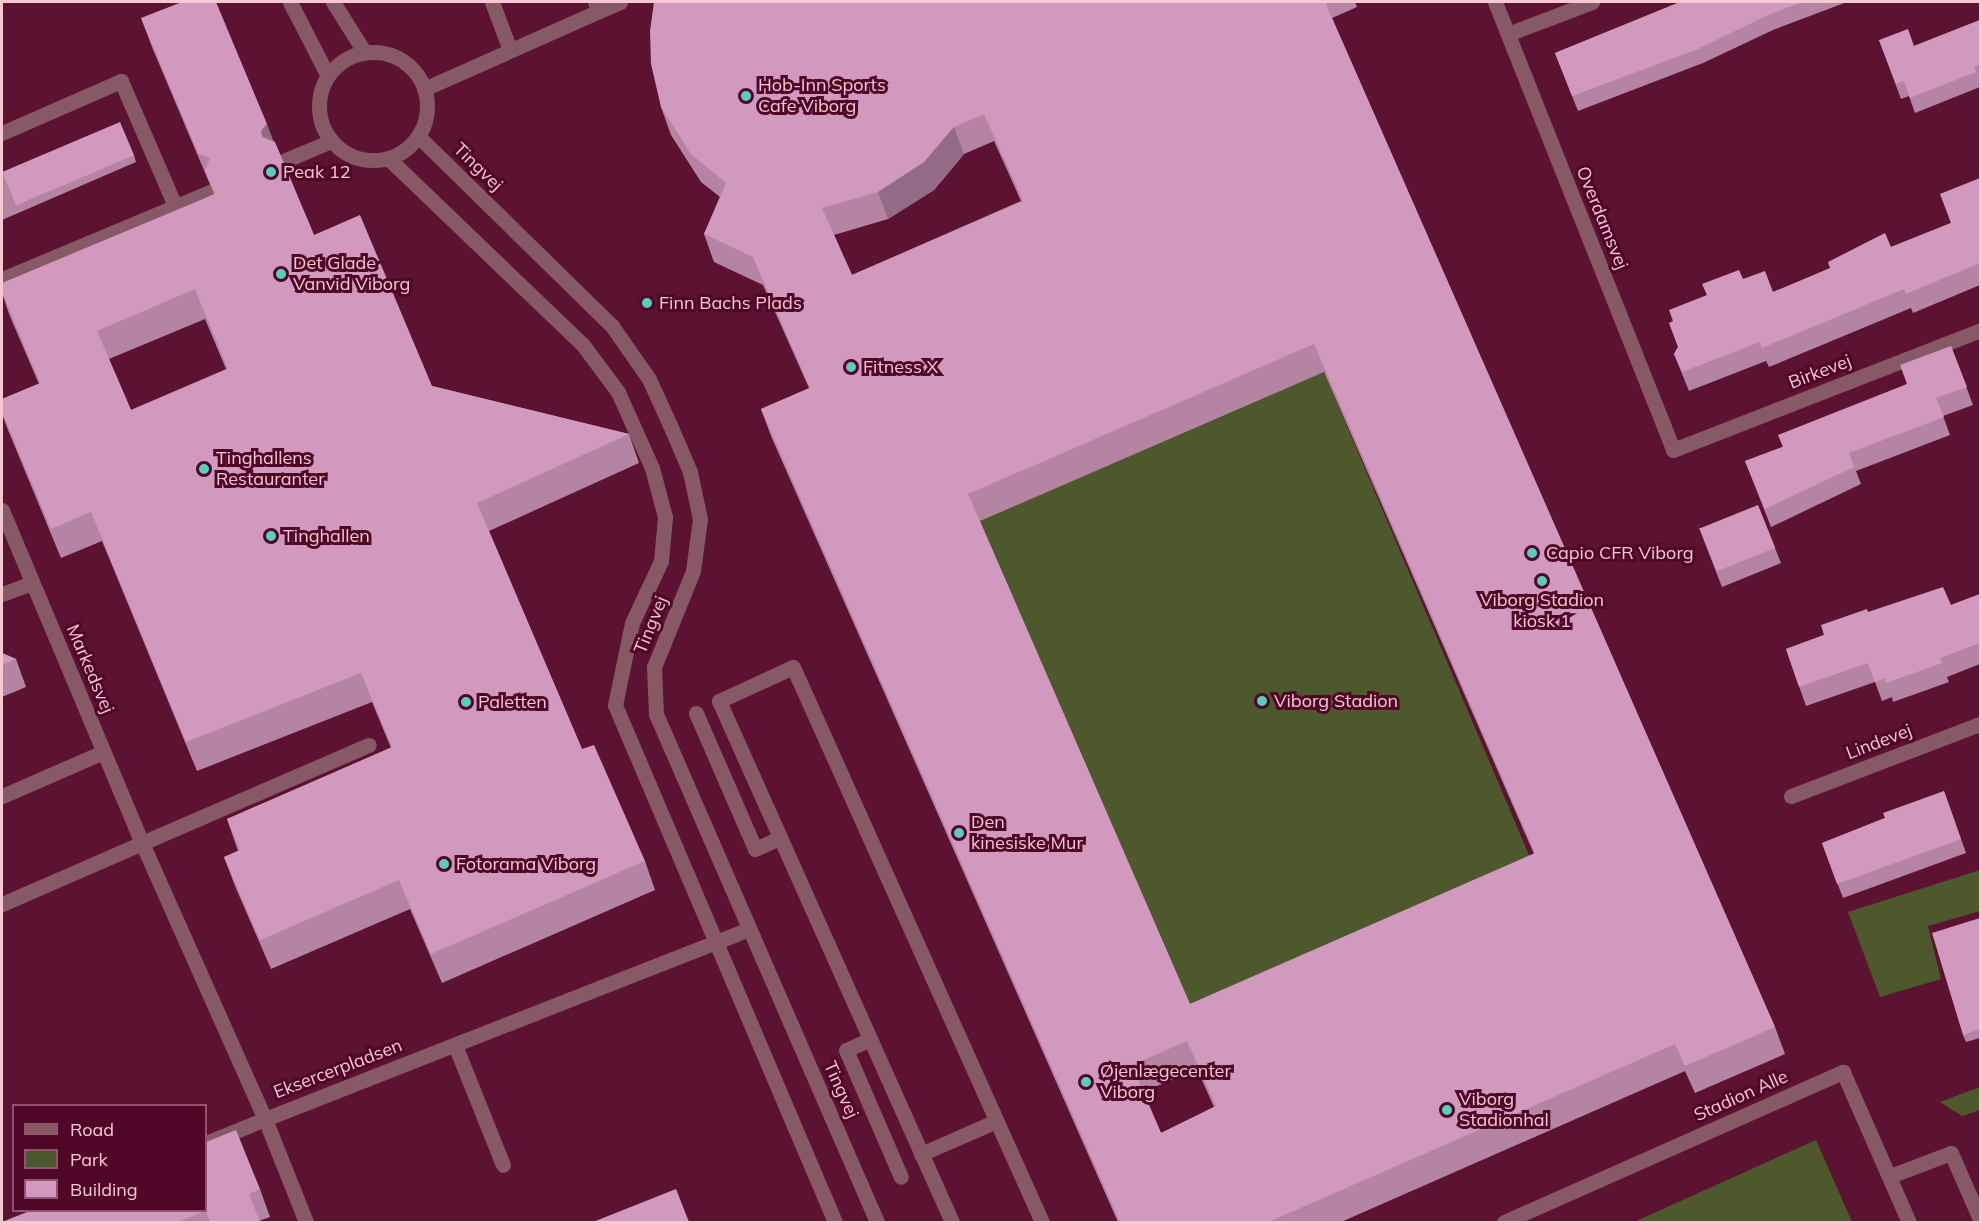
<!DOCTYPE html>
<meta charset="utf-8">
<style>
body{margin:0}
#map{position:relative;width:1982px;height:1224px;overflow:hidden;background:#5c1331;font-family:Mulish,sans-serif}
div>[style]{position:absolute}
.green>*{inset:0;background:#4d582c;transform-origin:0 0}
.service>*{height:15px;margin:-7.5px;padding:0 7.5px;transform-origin:7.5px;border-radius:7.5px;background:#875866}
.minor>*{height:15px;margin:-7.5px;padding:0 7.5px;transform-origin:7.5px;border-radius:7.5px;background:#875866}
.tertiary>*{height:15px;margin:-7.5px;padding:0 7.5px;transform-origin:7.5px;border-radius:7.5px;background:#875866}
.tertiary>.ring{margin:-7.5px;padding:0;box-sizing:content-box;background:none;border:15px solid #875866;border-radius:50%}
.wall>*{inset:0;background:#b584a3}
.shaded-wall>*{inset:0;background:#936b85}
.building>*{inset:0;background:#d299be;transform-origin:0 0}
.dots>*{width:16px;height:16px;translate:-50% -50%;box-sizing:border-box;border:3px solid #500627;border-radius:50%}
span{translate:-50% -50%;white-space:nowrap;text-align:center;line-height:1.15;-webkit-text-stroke:6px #500627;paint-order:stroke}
.poi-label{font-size:18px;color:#f5c8d4}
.left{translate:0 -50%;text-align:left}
.street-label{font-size:18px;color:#f5c8d4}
.frame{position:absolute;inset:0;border:3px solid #f5c8d4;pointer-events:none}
.legend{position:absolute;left:12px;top:1104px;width:195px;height:108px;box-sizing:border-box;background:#500627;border:2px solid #92546c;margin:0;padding:8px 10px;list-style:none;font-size:18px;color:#f5c8d4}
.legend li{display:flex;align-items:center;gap:12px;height:30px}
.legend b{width:30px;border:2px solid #92546c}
</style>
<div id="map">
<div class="green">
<i style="left:1324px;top:372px;width:555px;height:377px;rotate:67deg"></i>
<i style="clip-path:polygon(1980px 870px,1980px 911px,1928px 926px,1941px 979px,1880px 997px,1848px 912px)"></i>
<i style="clip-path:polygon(1980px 1087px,1980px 1110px,1962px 1116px,1940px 1102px)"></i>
<i style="clip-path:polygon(1816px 1140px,1852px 1222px,1634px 1222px)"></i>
</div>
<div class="service">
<i style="left:492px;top:2px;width:51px;rotate:69.4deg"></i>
<i style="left:595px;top:2px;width:10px;rotate:66deg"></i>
<i style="left:599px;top:11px;width:23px;rotate:-23deg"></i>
<i style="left:2px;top:133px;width:130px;rotate:-23.6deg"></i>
<i style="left:121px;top:81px;width:136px;rotate:66.6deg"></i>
<i style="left:281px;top:162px;width:54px;rotate:-22.8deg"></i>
<i style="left:2px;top:279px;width:228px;rotate:-22.7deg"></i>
<i style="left:2px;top:594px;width:32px;rotate:-20deg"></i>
<i style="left:696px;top:713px;width:148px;rotate:66.5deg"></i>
<i style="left:755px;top:849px;width:27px;rotate:-24deg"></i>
<i style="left:2px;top:796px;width:110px;rotate:-23.5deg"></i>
<i style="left:142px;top:843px;width:247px;rotate:-23.4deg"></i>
<i style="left:870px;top:1039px;width:26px;rotate:155deg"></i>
<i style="left:846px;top:1050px;width:138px;rotate:66.6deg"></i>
<i style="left:455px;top:1045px;width:129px;rotate:68.2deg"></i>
<i style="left:921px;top:1154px;width:82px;rotate:-23.7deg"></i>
<i style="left:1890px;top:1176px;width:65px;rotate:-20.7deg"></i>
<i style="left:1951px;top:1153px;width:72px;rotate:66.3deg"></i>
<i style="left:952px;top:1222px;width:571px;rotate:-114.09deg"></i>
<i style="left:719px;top:701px;width:81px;rotate:-24.7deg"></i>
<i style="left:793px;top:667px;width:608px;rotate:65.84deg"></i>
</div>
<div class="minor">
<i style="left:1495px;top:2px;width:482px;rotate:68.3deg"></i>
<i style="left:1673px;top:450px;width:330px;rotate:-21.3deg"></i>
<i style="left:1508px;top:34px;width:90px;rotate:-20.9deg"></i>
<i style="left:424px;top:89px;width:192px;rotate:-24deg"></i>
<i style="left:2px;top:510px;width:361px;rotate:67.2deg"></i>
<i style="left:142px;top:843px;width:302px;rotate:66deg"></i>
<i style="left:265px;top:1119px;width:520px;rotate:-21.43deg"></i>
<i style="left:1791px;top:796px;width:202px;rotate:-20.9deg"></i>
<i style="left:2px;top:904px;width:153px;rotate:-23.5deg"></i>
<i style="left:206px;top:1143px;width:64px;rotate:-22.1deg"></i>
<i style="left:265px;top:1119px;width:111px;rotate:68.3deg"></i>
<i style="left:1504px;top:1222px;width:371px;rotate:-23.9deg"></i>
<i style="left:1843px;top:1072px;width:164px;rotate:66.3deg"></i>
</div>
<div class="tertiary">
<i style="left:290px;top:2px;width:83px;rotate:62.8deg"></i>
<i style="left:333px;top:2px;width:60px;rotate:57.9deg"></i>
<i class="ring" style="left:319px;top:52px;width:93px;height:93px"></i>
<i style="left:418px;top:136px;width:272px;rotate:44.4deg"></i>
<i style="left:612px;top:326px;width:65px;rotate:55.1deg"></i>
<i style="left:649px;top:379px;width:51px;rotate:65.5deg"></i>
<i style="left:670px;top:425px;width:51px;rotate:66.9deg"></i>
<i style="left:690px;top:472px;width:48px;rotate:78deg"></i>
<i style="left:700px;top:519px;width:52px;rotate:97.7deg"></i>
<i style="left:693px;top:571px;width:104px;rotate:112.1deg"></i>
<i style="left:654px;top:667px;width:47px;rotate:87.6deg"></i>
<i style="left:656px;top:714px;width:554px;rotate:66.49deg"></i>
<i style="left:388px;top:158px;width:270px;rotate:43.8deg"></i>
<i style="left:583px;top:345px;width:59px;rotate:53.3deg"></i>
<i style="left:618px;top:392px;width:83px;rotate:65.9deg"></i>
<i style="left:652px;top:468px;width:51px;rotate:75.1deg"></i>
<i style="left:665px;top:517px;width:44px;rotate:95.2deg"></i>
<i style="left:661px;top:561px;width:68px;rotate:115.1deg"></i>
<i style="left:632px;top:623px;width:84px;rotate:101.7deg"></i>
<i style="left:615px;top:705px;width:562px;rotate:66.95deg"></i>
</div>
<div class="wall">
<i style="clip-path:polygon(evenodd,654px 2px,1355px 2px,1357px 7px,1332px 18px,1775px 1027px,1785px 1054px,1695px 1093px,1685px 1071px,1341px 1222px,1118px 1222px,771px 436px,761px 409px,809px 388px,763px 285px,714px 262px,704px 234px,720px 197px,701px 182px,671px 135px,661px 107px,654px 2px,994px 141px,1021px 201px,852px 275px,834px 235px,888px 219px,934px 190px,964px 154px,994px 141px,654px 2px,1324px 372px,1534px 854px,1190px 1004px,980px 521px,1324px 372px,654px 2px,1197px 1069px,1214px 1107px,1161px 1133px,1143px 1092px,1197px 1069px)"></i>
<i style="clip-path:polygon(1680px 2px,1847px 2px,1773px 30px,1703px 63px,1578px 111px,1555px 53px)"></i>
<i style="clip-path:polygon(evenodd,141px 18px,274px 141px,314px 235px,432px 386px,629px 434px,639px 463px,489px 531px,582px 749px,645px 861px,655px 890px,442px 983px,410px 909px,271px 969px,235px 886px,224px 857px,238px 851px,227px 819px,391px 748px,372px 702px,197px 771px,102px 541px,61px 558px,8px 430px,2px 414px,2px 399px,39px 384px,9px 314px,2px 293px,214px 194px,152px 47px,141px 18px,205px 319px,226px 369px,131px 410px,109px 359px,205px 319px)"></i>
<i style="clip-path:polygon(1980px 20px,1980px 81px,1979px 82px,1980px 87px,1915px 113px,1909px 96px,1901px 99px,1879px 40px,1914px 46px)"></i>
<i style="clip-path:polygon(134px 155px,136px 162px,2px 220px,2px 172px)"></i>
<i style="clip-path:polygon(1980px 178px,1980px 285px,1913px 313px,1911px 308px,1769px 367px,1766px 361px,1689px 391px,1674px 354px,1707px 295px,1743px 279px,1773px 292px,1891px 247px,1951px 223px)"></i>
<i style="clip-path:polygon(1951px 346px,1973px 405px,1943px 416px,1950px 435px,1856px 471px,1861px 484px,1771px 527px,1745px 461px,1782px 447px,1907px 384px)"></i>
<i style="clip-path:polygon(1699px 528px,1775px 548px,1781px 563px,1722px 587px)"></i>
<i style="clip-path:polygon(1980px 594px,1980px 664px,1947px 677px,1949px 682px,1893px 702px,1892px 697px,1882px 701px,1875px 682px,1806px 706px,1786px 649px,1824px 635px,1868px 612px,1951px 605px)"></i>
<i style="clip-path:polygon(2px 653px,16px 659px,26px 687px,2px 697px)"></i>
<i style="clip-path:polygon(1944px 791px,1966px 853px,1843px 898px,1822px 843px,1885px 818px)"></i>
<i style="clip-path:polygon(1980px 918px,1980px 1038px,1966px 1042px,1963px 1035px)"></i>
<i style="clip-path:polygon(260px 1189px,270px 1217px,259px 1221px,260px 1222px,2px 1222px)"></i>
</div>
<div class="shaded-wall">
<i style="clip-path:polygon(267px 124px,278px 153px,262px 137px,261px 131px)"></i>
<i style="clip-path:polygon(954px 127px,964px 154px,934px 190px,888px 219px,878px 192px)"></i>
</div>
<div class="building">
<i style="clip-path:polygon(evenodd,182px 2px,216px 2px,267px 124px,261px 131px,262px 137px,275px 142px,314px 235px,360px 215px,432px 386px,629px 434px,477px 503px,582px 749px,594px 745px,645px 861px,431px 954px,399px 880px,260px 940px,224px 857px,240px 850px,227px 819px,392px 747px,361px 673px,186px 742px,91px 512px,51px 529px,2px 412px,2px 399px,40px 383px,2px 292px,2px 283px,215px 194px,205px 171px,210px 158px,198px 153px,141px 18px,182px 2px,195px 289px,228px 369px,131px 410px,97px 331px,195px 289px)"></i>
<i style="clip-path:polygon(evenodd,654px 2px,1325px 2px,1775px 1027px,1685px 1066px,1675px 1044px,1268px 1222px,1120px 1222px,761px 409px,810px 388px,753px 257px,704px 234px,726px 183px,691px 154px,661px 107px,651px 64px,650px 31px,654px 2px,984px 114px,1023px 201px,852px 275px,822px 208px,878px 192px,924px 162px,954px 127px,984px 114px,654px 2px,1314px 344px,1535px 853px,1190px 1004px,968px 494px,1314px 344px,654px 2px,1187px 1041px,1216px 1106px,1161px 1133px,1132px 1065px,1187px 1041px)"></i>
<i style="clip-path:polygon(1680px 2px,1803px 2px,1768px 15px,1698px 49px,1572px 96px,1555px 53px)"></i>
<i style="clip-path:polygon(1980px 20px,1980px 64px,1974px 67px,1976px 72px,1910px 98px,1904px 81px,1896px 84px,1879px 40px,1908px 29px,1914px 46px)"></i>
<i style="left:120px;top:122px;width:36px;height:128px;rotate:67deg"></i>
<i style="clip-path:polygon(1980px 178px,1980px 263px,1906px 294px,1904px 289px,1762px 348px,1760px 342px,1682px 372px,1674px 354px,1678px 347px,1669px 323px,1673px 321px,1669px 310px,1707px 295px,1702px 284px,1739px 270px,1743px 279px,1765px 271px,1773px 292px,1830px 268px,1828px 262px,1885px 233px,1891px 247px,1951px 223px,1940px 194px)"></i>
<i style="clip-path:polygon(1951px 346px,1967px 387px,1936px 398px,1944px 417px,1849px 453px,1854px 467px,1765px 509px,1745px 461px,1783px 447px,1778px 435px,1907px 384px,1900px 365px)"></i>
<i style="left:1758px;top:505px;width:46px;height:63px;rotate:68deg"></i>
<i style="clip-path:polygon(1943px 587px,1951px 605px,1980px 594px,1980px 643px,1940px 658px,1942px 663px,1886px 683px,1885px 678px,1875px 682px,1868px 663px,1799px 687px,1786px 649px,1824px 635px,1821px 625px,1867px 609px,1868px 612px)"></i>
<i style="clip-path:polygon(2px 653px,16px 659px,2px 665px)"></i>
<i style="clip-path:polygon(1944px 791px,1961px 839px,1837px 884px,1822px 843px,1885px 818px,1883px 813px)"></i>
<i style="clip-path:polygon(1980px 918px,1980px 1029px,1963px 1035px,1932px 933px)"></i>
<i style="clip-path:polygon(236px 1130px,260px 1189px,249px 1194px,260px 1222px,210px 1222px,206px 1211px,177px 1222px,2px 1222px,32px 1210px,206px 1210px,206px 1142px)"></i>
<i style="clip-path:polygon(676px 1189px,689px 1222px,593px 1222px)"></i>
</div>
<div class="dots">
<i style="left:746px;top:96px;background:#5bcebb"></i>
<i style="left:271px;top:172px;background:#5bcebb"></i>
<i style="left:281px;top:274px;background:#5bcebb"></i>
<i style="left:647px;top:303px;background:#5bcebb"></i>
<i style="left:851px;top:367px;background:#5bcebb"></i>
<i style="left:204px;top:469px;background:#5bcebb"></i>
<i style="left:271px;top:536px;background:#5bcebb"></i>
<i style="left:1532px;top:553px;background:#5bcebb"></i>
<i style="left:1542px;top:581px;background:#5bcebb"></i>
<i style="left:1262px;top:701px;background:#5bcebb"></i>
<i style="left:466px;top:702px;background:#5bcebb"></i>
<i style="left:959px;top:833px;background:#5bcebb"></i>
<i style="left:444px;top:864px;background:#5bcebb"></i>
<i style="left:1086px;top:1082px;background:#5bcebb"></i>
<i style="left:1447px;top:1110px;background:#5bcebb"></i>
</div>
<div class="poi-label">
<span class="left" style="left:758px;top:96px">Hob-Inn Sports<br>Cafe Viborg</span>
<span class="left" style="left:283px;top:172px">Peak 12</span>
<span class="left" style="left:293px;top:274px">Det Glade<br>Vanvid Viborg</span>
<span class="left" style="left:659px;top:303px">Finn Bachs Plads</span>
<span class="left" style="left:863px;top:367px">Fitness X</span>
<span class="left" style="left:216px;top:469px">Tinghallens<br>Restauranter</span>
<span class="left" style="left:283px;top:536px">Tinghallen</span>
<span class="left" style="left:1546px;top:553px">Capio CFR Viborg</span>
<span style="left:1542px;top:611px">Viborg Stadion<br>kiosk 1</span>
<span class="left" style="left:1274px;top:701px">Viborg Stadion</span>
<span class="left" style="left:478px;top:702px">Paletten</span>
<span class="left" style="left:971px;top:833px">Den<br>kinesiske Mur</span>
<span class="left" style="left:456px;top:864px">Fotorama Viborg</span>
<span class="left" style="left:1100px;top:1082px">Øjenlægecenter<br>Viborg</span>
<span class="left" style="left:1459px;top:1110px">Viborg<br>Stadionhal</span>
</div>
<div class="street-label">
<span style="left:478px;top:167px;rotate:44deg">Tingvej</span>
<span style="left:1602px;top:218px;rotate:68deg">Overdamsvej</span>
<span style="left:1820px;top:372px;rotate:-21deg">Birkevej</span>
<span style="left:651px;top:625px;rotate:-68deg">Tingvej</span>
<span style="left:90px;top:669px;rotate:67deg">Markedsvej</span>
<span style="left:1879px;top:742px;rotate:-21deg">Lindevej</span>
<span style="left:338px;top:1069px;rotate:-21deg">Eksercerpladsen</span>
<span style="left:841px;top:1090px;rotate:66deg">Tingvej</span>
<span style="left:1741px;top:1096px;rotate:-24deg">Stadion Alle</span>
</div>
<div class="frame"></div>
<ul class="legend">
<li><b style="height:8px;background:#875866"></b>Road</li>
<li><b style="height:16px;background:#4d582c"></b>Park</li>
<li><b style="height:16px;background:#d299be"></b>Building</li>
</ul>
</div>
